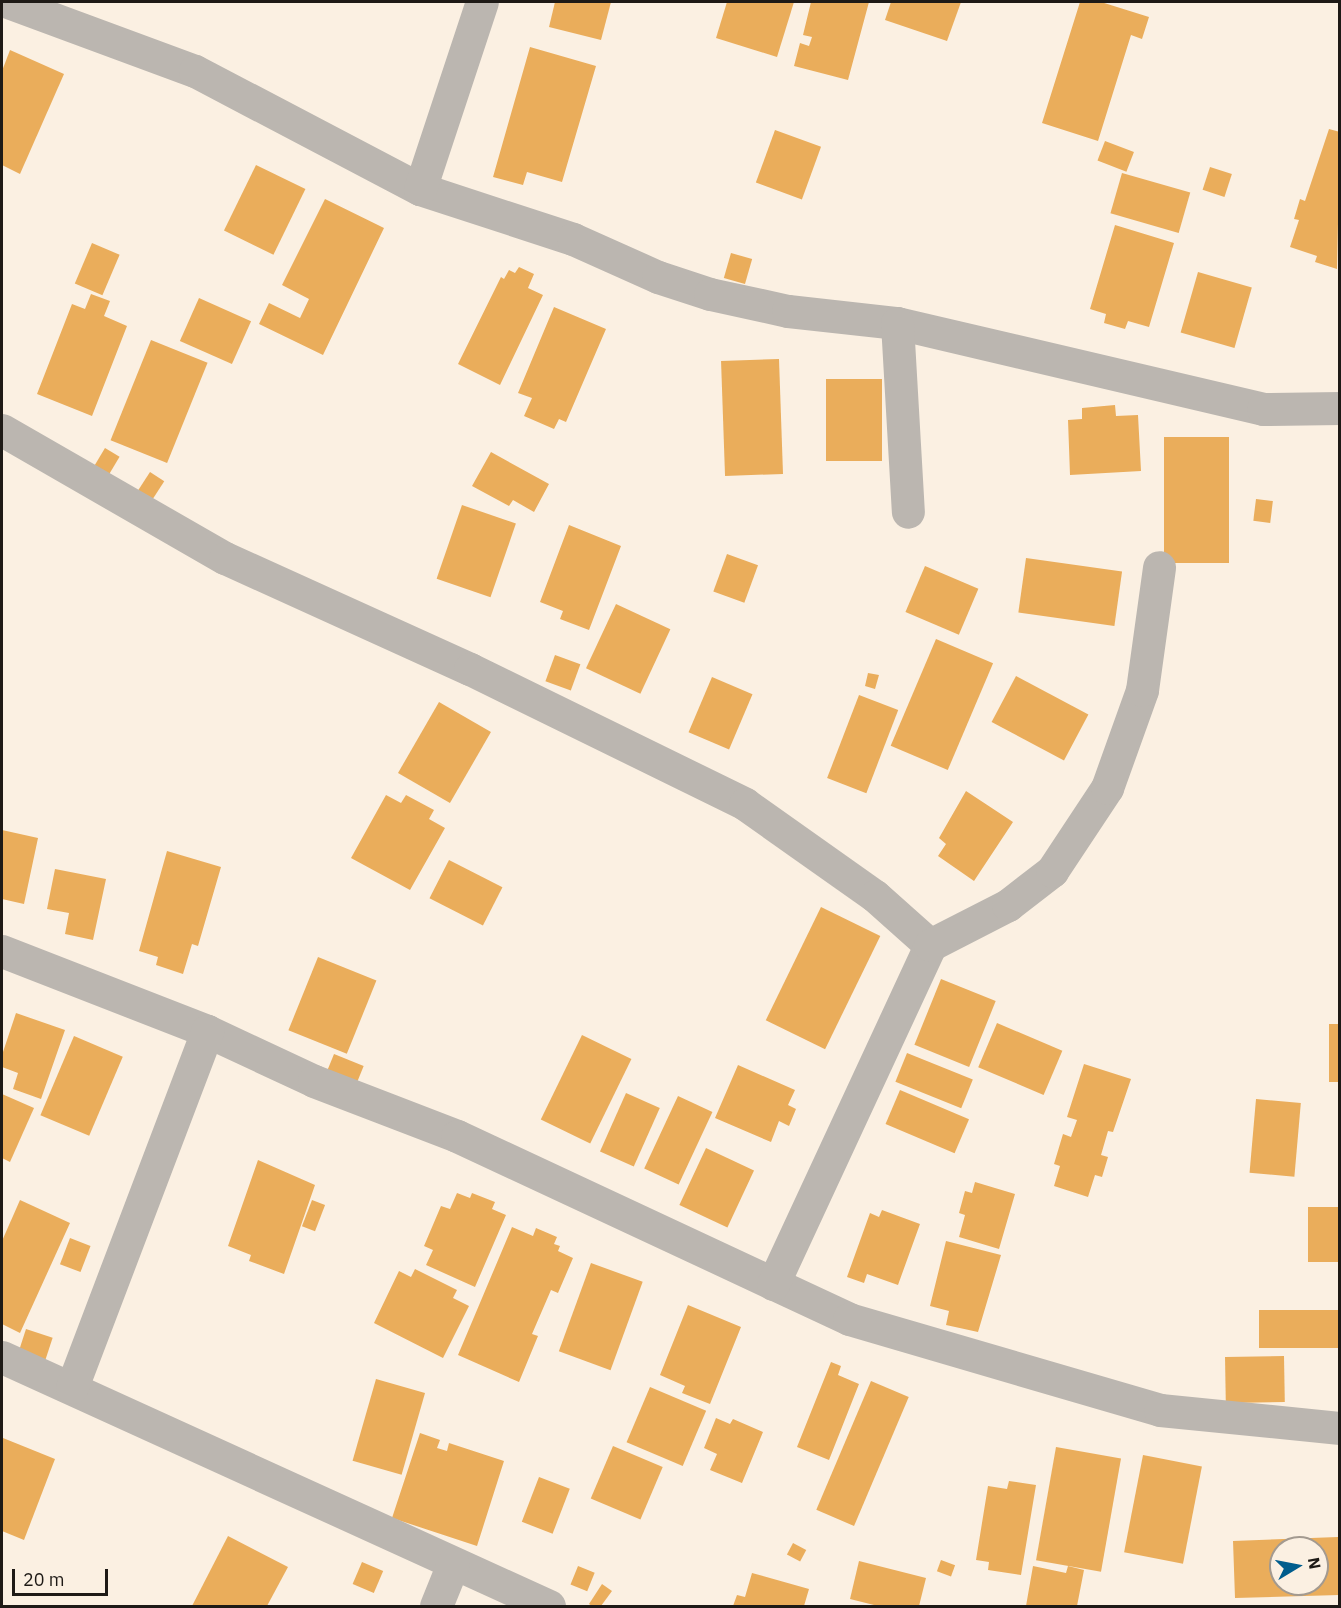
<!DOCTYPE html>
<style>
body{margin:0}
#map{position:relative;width:1341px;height:1608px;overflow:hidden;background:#fbf0e2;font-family:"IBM Plex Sans",sans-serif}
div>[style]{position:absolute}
.building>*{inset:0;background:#eaad5b;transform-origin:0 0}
.minor>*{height:33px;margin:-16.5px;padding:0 16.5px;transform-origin:16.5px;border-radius:16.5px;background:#bbb6b0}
span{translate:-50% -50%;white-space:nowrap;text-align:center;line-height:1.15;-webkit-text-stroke:6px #fbf0e2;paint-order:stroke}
.frame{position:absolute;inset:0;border:3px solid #1e1a16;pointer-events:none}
.north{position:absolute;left:1269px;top:1536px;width:60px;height:60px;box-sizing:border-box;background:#fbf0e2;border:2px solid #a39a90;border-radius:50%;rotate:80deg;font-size:16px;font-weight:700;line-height:24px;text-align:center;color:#1e1a16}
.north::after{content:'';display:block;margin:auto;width:21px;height:27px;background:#005d8d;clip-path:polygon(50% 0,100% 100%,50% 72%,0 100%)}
.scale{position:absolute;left:12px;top:1569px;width:96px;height:27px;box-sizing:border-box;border:3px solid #1e1a16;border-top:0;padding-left:8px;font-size:18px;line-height:21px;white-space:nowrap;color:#1e1a16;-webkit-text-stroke:4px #fbf0e2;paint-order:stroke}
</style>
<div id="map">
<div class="building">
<i style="clip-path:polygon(555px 2px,611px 2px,601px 40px,549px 27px)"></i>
<i style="clip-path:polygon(727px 2px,794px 2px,777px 57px,716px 38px)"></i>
<i style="clip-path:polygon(811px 2px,869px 2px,848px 80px,794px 66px,800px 43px,809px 46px,812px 37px,803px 35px)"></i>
<i style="clip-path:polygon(891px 2px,961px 2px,947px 41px,885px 20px)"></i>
<i style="clip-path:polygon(1080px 2px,1101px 2px,1149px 17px,1142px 39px,1131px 35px,1098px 141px,1042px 123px)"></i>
<i style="clip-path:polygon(530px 47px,596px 66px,562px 182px,527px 172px,523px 185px,493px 177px)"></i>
<i style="clip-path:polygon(10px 50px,64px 74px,20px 174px,2px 165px,2px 71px)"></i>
<i style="clip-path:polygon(1329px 129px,1340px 132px,1337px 269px,1315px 262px,1317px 256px,1290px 247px,1299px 220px,1294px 219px,1300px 199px,1305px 201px)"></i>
<i style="left:775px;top:130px;width:49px;height:56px;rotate:20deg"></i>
<i style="left:1105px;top:141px;width:31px;height:21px;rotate:21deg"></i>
<i style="left:256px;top:165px;width:55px;height:73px;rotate:26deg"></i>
<i style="left:1210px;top:167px;width:23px;height:24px;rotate:18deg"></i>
<i style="left:1122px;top:173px;width:71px;height:42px;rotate:16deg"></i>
<i style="clip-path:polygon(325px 199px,384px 228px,323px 355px,259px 324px,269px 303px,300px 318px,309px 299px,282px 285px)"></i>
<i style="clip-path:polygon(1115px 225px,1174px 243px,1149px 327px,1128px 321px,1125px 329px,1104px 323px,1106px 314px,1090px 309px)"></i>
<i style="left:92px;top:243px;width:30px;height:44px;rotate:23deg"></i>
<i style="left:731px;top:253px;width:22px;height:26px;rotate:16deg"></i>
<i style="clip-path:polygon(519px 267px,534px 274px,528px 288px,543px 295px,500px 385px,458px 364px,501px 277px,504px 279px,509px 270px,515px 273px)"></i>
<i style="left:1198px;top:272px;width:56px;height:63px;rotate:16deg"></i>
<i style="clip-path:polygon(91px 294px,110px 301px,104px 316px,127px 326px,92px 416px,37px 394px,72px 304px,85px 309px)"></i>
<i style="left:199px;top:298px;width:57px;height:47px;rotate:24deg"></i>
<i style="clip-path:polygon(554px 307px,606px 329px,566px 422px,559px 419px,554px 429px,524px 416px,532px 398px,518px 393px)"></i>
<i style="left:151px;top:340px;width:61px;height:108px;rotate:22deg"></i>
<i style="left:779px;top:359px;width:115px;height:58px;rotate:88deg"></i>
<i style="left:826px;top:379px;width:56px;height:82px"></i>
<i style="clip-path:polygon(1115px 405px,1116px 416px,1138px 415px,1141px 471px,1070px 475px,1068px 420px,1082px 419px,1082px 408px)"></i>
<i style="left:1164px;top:437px;width:65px;height:126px"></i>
<i style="left:105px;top:448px;width:17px;height:20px;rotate:31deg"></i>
<i style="clip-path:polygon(491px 452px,549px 484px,534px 512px,513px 500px,509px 506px,472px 486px)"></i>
<i style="left:150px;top:472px;width:17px;height:22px;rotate:33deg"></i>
<i style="left:1256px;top:499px;width:17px;height:22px;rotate:7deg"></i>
<i style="left:462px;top:505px;width:57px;height:78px;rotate:19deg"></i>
<i style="clip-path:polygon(569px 525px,621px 546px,589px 630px,560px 619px,563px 611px,540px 602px)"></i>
<i style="left:727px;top:554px;width:33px;height:40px;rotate:20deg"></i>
<i style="left:1026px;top:558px;width:97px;height:55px;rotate:8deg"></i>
<i style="left:925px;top:566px;width:58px;height:50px;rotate:23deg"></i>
<i style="left:616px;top:604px;width:60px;height:71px;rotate:25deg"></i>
<i style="left:936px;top:639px;width:62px;height:116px;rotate:23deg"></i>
<i style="left:555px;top:655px;width:27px;height:28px;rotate:20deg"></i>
<i style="clip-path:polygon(868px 673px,879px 675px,875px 689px,865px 686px)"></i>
<i style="left:1016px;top:676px;width:82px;height:52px;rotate:28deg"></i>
<i style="left:712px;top:677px;width:44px;height:60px;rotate:23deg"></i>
<i style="left:859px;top:695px;width:42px;height:89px;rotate:21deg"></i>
<i style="left:439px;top:702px;width:60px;height:82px;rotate:30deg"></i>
<i style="clip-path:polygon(966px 791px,1013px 822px,974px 881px,938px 856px,946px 844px,939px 838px)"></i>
<i style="clip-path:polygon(386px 795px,401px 803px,406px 795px,434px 810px,429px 819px,445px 828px,410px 890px,351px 858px)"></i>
<i style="clip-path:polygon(2px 830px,38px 838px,24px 904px,2px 899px)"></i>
<i style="clip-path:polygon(167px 851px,221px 867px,198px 946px,192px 944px,183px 974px,156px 965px,158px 957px,139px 951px)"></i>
<i style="left:449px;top:860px;width:60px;height:43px;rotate:27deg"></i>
<i style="clip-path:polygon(55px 869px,106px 879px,93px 940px,65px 934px,69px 913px,47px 909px)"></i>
<i style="left:821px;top:907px;width:66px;height:126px;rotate:26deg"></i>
<i style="left:318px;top:957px;width:63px;height:79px;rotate:22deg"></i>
<i style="left:941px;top:979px;width:59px;height:71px;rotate:22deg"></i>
<i style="clip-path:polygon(16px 1013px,65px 1030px,41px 1099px,13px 1089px,18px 1073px,2px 1067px,2px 1055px)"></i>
<i style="left:997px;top:1023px;width:71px;height:48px;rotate:23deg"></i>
<i style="left:1329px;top:1024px;width:11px;height:58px"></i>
<i style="left:582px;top:1035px;width:55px;height:94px;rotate:26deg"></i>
<i style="left:74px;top:1036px;width:53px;height:86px;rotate:23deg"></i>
<i style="left:907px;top:1053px;width:71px;height:31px;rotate:22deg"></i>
<i style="left:334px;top:1054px;width:32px;height:26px;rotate:22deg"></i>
<i style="clip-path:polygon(1084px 1064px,1131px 1079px,1113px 1132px,1108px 1131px,1101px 1155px,1108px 1157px,1102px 1177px,1095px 1175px,1088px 1197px,1054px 1186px,1060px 1166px,1054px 1164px,1063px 1134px,1071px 1137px,1077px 1120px,1067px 1117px)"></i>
<i style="clip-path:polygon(738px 1065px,795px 1090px,788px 1105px,796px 1109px,789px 1126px,779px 1121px,771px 1142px,715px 1118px)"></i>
<i style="left:900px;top:1090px;width:75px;height:37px;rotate:23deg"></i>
<i style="left:626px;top:1093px;width:37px;height:64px;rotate:24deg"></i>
<i style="clip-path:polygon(2px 1094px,34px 1108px,10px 1162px,2px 1158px)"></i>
<i style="left:678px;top:1096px;width:38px;height:80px;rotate:25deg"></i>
<i style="left:1256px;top:1099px;width:45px;height:74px;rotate:5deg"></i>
<i style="left:706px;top:1148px;width:53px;height:63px;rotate:25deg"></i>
<i style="clip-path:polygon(258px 1160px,315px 1185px,284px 1274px,249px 1261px,251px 1255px,228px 1246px)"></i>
<i style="clip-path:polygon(975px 1182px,1015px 1194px,999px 1249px,959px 1237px,965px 1215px,959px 1213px,965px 1191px,972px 1193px)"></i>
<i style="clip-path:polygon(457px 1193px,470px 1198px,472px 1193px,495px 1202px,492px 1209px,506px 1215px,475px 1287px,426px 1265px,433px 1250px,424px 1246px,441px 1206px,450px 1209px)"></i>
<i style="clip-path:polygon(20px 1200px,70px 1223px,20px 1333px,2px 1324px,2px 1241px)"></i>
<i style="left:312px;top:1200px;width:14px;height:28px;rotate:21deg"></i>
<i style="left:1340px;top:1207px;width:55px;height:32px;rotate:90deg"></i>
<i style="clip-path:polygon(882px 1210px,920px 1224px,898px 1285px,867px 1274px,864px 1283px,847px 1277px,870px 1213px,879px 1217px)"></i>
<i style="clip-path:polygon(512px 1227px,533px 1236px,536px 1228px,557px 1237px,554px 1244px,560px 1246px,558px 1251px,573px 1258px,558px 1293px,551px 1290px,532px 1334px,538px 1336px,519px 1382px,458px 1355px)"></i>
<i style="left:70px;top:1238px;width:22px;height:28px;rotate:21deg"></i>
<i style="clip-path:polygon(946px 1241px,1001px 1255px,978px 1332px,946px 1325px,949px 1311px,930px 1306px)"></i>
<i style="left:591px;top:1263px;width:55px;height:94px;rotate:20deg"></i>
<i style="clip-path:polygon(415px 1269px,457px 1290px,453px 1298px,469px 1306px,443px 1358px,374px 1323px,399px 1271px,411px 1277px)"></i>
<i style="clip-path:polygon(688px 1305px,741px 1327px,710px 1404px,682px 1393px,685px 1386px,660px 1375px)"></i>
<i style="left:1340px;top:1310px;width:38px;height:81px;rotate:90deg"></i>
<i style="left:26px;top:1329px;width:28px;height:32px;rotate:18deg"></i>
<i style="left:1284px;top:1356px;width:46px;height:59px;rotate:89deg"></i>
<i style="clip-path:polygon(831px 1362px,841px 1366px,838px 1375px,859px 1384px,829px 1460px,797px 1447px)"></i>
<i style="left:376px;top:1379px;width:51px;height:85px;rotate:16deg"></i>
<i style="left:871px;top:1381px;width:41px;height:140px;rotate:23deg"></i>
<i style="left:650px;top:1387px;width:61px;height:60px;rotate:23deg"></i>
<i style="clip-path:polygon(716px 1418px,730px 1424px,733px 1419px,763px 1432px,742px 1483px,710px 1470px,717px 1454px,704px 1448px)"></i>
<i style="clip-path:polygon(420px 1433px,440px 1440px,437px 1448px,447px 1451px,449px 1443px,504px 1461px,477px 1546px,392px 1518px)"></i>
<i style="clip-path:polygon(3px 1438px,55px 1459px,24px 1540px,2px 1531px)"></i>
<i style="left:613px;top:1446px;width:54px;height:57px;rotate:23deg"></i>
<i style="left:1056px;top:1447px;width:66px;height:115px;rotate:10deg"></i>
<i style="left:1143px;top:1455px;width:60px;height:99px;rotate:11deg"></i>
<i style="left:539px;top:1477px;width:33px;height:48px;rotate:21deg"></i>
<i style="clip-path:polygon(1009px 1481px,1036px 1485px,1021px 1575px,988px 1570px,989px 1562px,976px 1560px,988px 1486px,1007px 1489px)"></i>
<i style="clip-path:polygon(228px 1536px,288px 1567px,267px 1606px,192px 1606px)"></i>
<i style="clip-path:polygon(evenodd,1338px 1537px,1339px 1595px,1235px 1598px,1233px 1541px,1338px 1537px,1281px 1548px,1317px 1548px,1317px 1584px,1281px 1584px,1281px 1548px)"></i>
<i style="left:793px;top:1543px;width:15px;height:13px;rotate:28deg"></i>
<i style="left:941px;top:1560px;width:15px;height:12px;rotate:20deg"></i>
<i style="clip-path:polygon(859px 1561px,926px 1578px,919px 1606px,878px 1606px,850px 1599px)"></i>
<i style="left:362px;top:1562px;width:23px;height:24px;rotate:23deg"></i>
<i style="left:578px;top:1566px;width:18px;height:20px;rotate:22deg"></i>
<i style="clip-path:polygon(1033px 1566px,1066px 1573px,1068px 1566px,1084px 1570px,1077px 1606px,1026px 1606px)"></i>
<i style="clip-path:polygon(752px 1573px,809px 1589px,804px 1606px,733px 1606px,737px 1595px,745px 1597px)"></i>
<i style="clip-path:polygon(602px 1584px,612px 1591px,601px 1606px,592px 1606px,589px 1604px)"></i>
</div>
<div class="minor">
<i style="left:8px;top:2px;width:199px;rotate:20.3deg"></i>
<i style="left:195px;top:71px;width:254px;rotate:27.7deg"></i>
<i style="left:420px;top:189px;width:161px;rotate:18.1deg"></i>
<i style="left:573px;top:239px;width:93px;rotate:24.1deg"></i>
<i style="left:658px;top:277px;width:55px;rotate:18.1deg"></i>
<i style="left:710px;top:294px;width:80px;rotate:12.3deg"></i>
<i style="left:788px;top:311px;width:110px;rotate:6.3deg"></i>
<i style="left:897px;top:323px;width:376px;rotate:13.2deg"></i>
<i style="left:1263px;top:409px;width:77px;rotate:-0.7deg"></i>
<i style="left:420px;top:189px;width:197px;rotate:-71.7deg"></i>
<i style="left:897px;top:323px;width:189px;rotate:86.7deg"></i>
<i style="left:2px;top:430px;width:257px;rotate:29.9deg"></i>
<i style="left:225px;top:558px;width:269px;rotate:24.4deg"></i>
<i style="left:470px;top:669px;width:306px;rotate:26.1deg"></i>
<i style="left:745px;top:804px;width:159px;rotate:35.3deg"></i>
<i style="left:875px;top:896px;width:74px;rotate:41.7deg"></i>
<i style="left:2px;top:951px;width:220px;rotate:21.3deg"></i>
<i style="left:207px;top:1031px;width:118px;rotate:25deg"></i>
<i style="left:314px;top:1081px;width:153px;rotate:21deg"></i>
<i style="left:457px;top:1136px;width:433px;rotate:25deg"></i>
<i style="left:849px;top:1319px;width:324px;rotate:16.3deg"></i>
<i style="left:1160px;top:1410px;width:181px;rotate:5.7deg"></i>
<i style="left:773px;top:1284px;width:374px;rotate:-65.1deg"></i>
<i style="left:930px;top:945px;width:88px;rotate:-27.1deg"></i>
<i style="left:1008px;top:905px;width:56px;rotate:-37.7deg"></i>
<i style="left:1052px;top:871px;width:100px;rotate:-56.5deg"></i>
<i style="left:1107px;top:788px;width:104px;rotate:-70.3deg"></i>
<i style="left:1142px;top:690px;width:124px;rotate:-82.1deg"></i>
<i style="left:2px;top:1357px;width:601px;rotate:24.48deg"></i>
<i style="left:72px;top:1387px;width:381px;rotate:-69.2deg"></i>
<i style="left:436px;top:1606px;width:45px;rotate:-68deg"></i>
</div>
<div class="frame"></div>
<div class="north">N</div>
<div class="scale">20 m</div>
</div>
